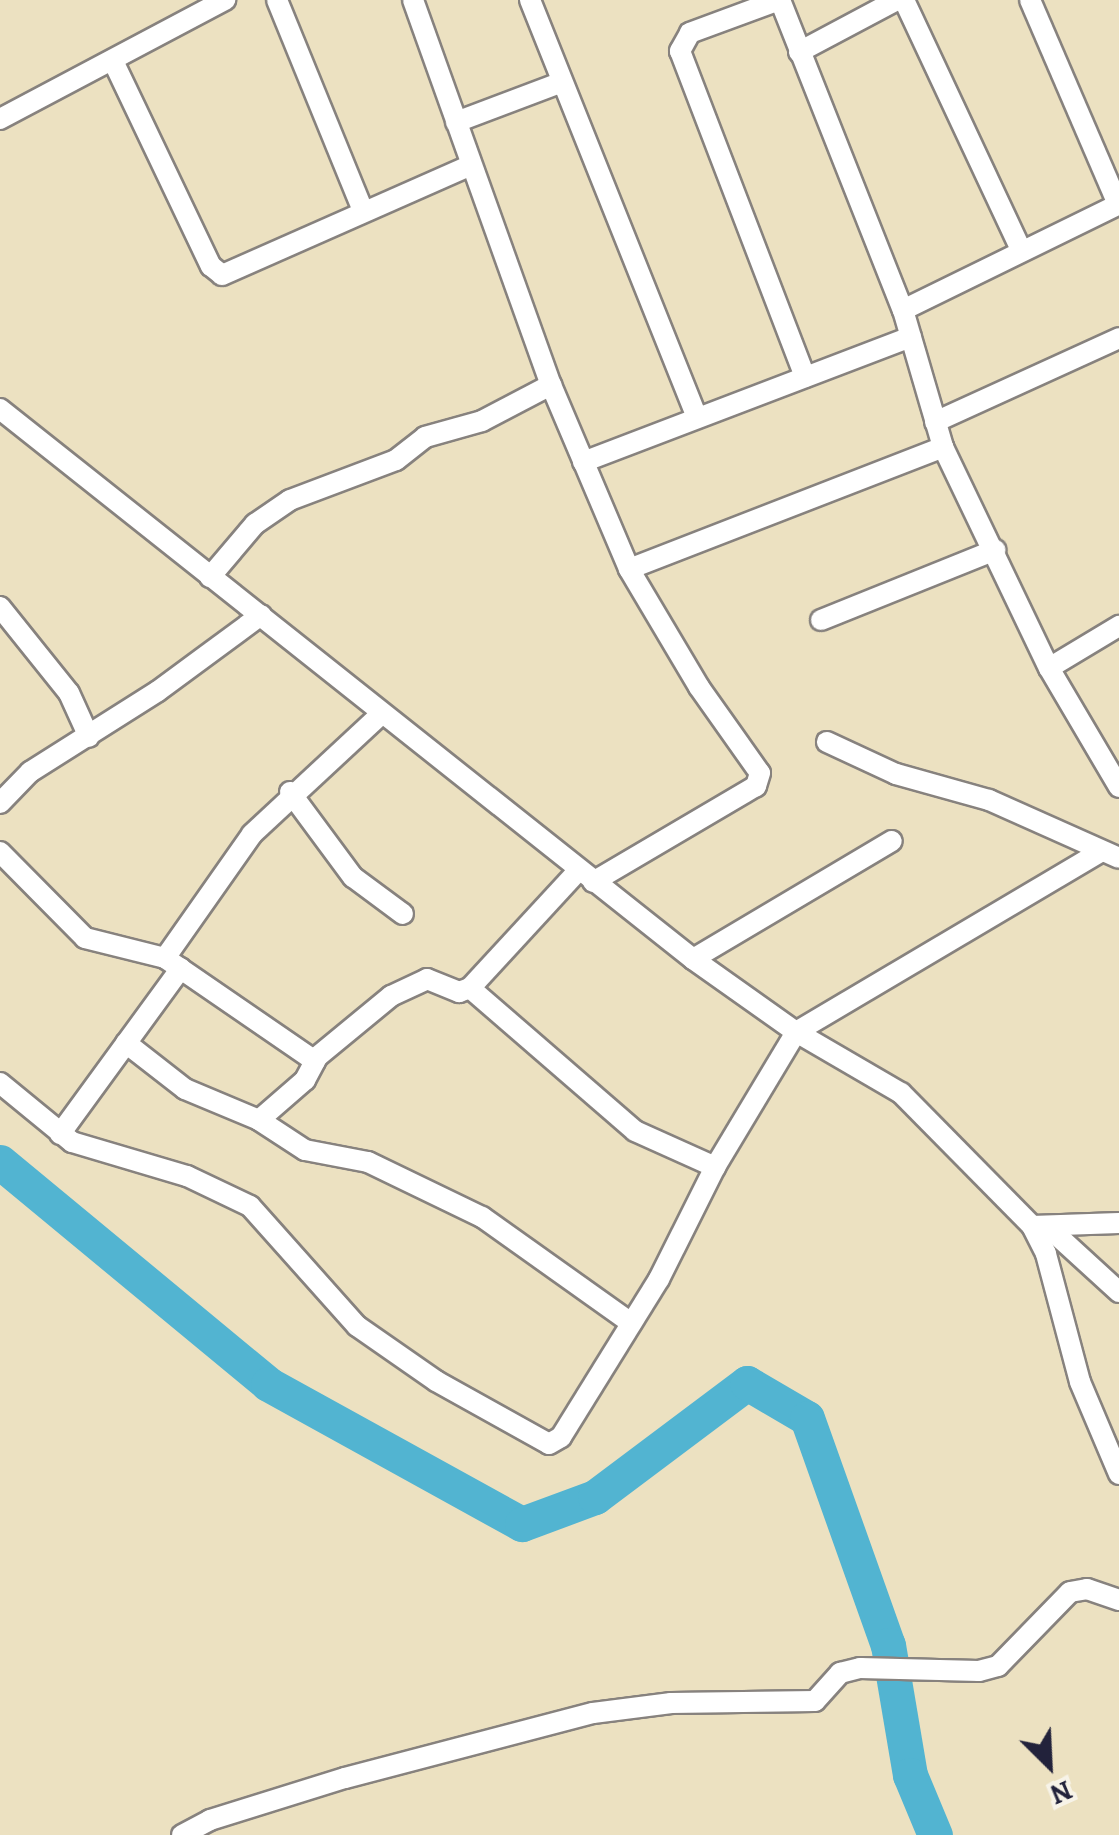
<!DOCTYPE html>
<style>
body{margin:0}
#map{position:relative;width:1119px;height:1835px;overflow:hidden;background:#ece1c1;font-family:Alegreya,serif}
div>[style]{position:absolute}
.river>*{height:35px;margin:-17.5px;padding:0 17.5px;transform-origin:17.5px;border-radius:17.5px;background:#52b4d1}
.roads{filter:drop-shadow(2px 0 #87827e) drop-shadow(-2px 0 #87827e) drop-shadow(0 2px #87827e) drop-shadow(0 -2px #87827e)}
.minor>*{height:20px;margin:-10px;padding:0 10px;transform-origin:10px;border-radius:10px;background:#fff}
span{translate:-50% -50%;white-space:nowrap;text-align:center;line-height:1.15;-webkit-text-stroke:9px #f7f3e8;paint-order:stroke}
.north{position:absolute;left:999px;top:1715px;width:100px;height:100px;-webkit-text-stroke:8px #f7f3e8;paint-order:stroke;rotate:156deg;font-size:28px;font-weight:700;line-height:40px;text-align:center;color:#22223b}
.north::after{content:'';display:block;margin:auto;width:35px;height:45px;background:#22223b;clip-path:polygon(50% 0,100% 100%,50% 72%,0 100%)}
</style>
<div id="map">
<div class="river">
<i style="left:0;top:1162px;width:348px;rotate:39.6deg"></i>
<i style="left:268px;top:1384px;width:290px;rotate:28.9deg"></i>
<i style="left:522px;top:1524px;width:78px;rotate:-20.3deg"></i>
<i style="left:595px;top:1497px;width:190px;rotate:-36.9deg"></i>
<i style="left:747px;top:1383px;width:69px;rotate:30.3deg"></i>
<i style="left:807px;top:1418px;width:241px;rotate:70.4deg"></i>
<i style="left:888px;top:1645px;width:132px;rotate:80.4deg"></i>
<i style="left:910px;top:1775px;width:65px;rotate:67.4deg"></i>
</div>
<div class="roads">
<div class="minor">
<i style="left:277px;top:0;width:225px;rotate:67.8deg"></i>
<i style="left:413px;top:0;width:409px;rotate:70.3deg"></i>
<i style="left:551px;top:385px;width:200px;rotate:67deg"></i>
<i style="left:629px;top:569px;width:137px;rotate:59.3deg"></i>
<i style="left:699px;top:687px;width:105px;rotate:54.7deg"></i>
<i style="left:760px;top:773px;width:14px;rotate:107deg"></i>
<i style="left:756px;top:786px;width:189px;rotate:149.5deg"></i>
<i style="left:530px;top:0;width:450px;rotate:68.2deg"></i>
<i style="left:779px;top:0;width:95px;rotate:159.7deg"></i>
<i style="left:690px;top:33px;width:21px;rotate:119deg"></i>
<i style="left:680px;top:51px;width:349px;rotate:69deg"></i>
<i style="left:780px;top:0;width:334px;rotate:68.4deg"></i>
<i style="left:903px;top:310px;width:143px;rotate:73.7deg"></i>
<i style="left:943px;top:447px;width:245px;rotate:64.4deg"></i>
<i style="left:1049px;top:668px;width:138px;rotate:59.5deg"></i>
<i style="left:904px;top:0;width:274px;rotate:64.9deg"></i>
<i style="left:1030px;top:0;width:222px;rotate:66.7deg"></i>
<i style="left:799px;top:52px;width:111px;rotate:-28deg"></i>
<i style="left:114px;top:63px;width:225px;rotate:64.5deg"></i>
<i style="left:211px;top:266px;width:14px;rotate:39deg"></i>
<i style="left:222px;top:275px;width:272px;rotate:-23.8deg"></i>
<i style="left:0;top:119px;width:255px;rotate:-27.9deg"></i>
<i style="left:456px;top:122px;width:111px;rotate:-20.6deg"></i>
<i style="left:903px;top:310px;width:241px;rotate:-26.1deg"></i>
<i style="left:0;top:409px;width:885px;rotate:38.44deg"></i>
<i style="left:693px;top:959px;width:126px;rotate:35.3deg"></i>
<i style="left:796px;top:1032px;width:121px;rotate:30.2deg"></i>
<i style="left:901px;top:1093px;width:187px;rotate:45.4deg"></i>
<i style="left:1032px;top:1226px;width:87px;rotate:-2deg"></i>
<i style="left:935px;top:422px;width:202px;rotate:-24.5deg"></i>
<i style="left:583px;top:462px;width:351px;rotate:-20.9deg"></i>
<i style="left:629px;top:569px;width:337px;rotate:-21.2deg"></i>
<i style="left:210px;top:577px;width:70px;rotate:-49.7deg"></i>
<i style="left:255px;top:524px;width:42px;rotate:-34.4deg"></i>
<i style="left:290px;top:500px;width:113px;rotate:-20.7deg"></i>
<i style="left:396px;top:460px;width:37px;rotate:-38deg"></i>
<i style="left:425px;top:437px;width:59px;rotate:-15.7deg"></i>
<i style="left:482px;top:421px;width:78px;rotate:-27.6deg"></i>
<i style="left:0;top:607px;width:110px;rotate:51.3deg"></i>
<i style="left:69px;top:693px;width:48px;rotate:65.6deg"></i>
<i style="left:821px;top:620px;width:188px;rotate:-21.9deg"></i>
<i style="left:1049px;top:668px;width:82px;rotate:-31deg"></i>
<i style="left:827px;top:742px;width:76px;rotate:24.9deg"></i>
<i style="left:896px;top:774px;width:97px;rotate:15.6deg"></i>
<i style="left:989px;top:800px;width:142px;rotate:24deg"></i>
<i style="left:290px;top:792px;width:106px;rotate:53.5deg"></i>
<i style="left:353px;top:877px;width:62px;rotate:36.5deg"></i>
<i style="left:0;top:803px;width:43px;rotate:-45.9deg"></i>
<i style="left:30px;top:772px;width:151px;rotate:-32.3deg"></i>
<i style="left:158px;top:691px;width:128px;rotate:-36.4deg"></i>
<i style="left:0;top:852px;width:121px;rotate:45.3deg"></i>
<i style="left:85px;top:938px;width:82px;rotate:14deg"></i>
<i style="left:165px;top:958px;width:182px;rotate:34.5deg"></i>
<i style="left:165px;top:958px;width:151px;rotate:-54.9deg"></i>
<i style="left:252px;top:834px;width:175px;rotate:-42.9deg"></i>
<i style="left:693px;top:959px;width:231px;rotate:-30.7deg"></i>
<i style="left:470px;top:988px;width:218px;rotate:40.9deg"></i>
<i style="left:635px;top:1131px;width:88px;rotate:24.2deg"></i>
<i style="left:126px;top:1043px;width:75px;rotate:37.9deg"></i>
<i style="left:185px;top:1089px;width:80px;rotate:22.7deg"></i>
<i style="left:259px;top:1120px;width:55px;rotate:33.1deg"></i>
<i style="left:305px;top:1150px;width:64px;rotate:10.8deg"></i>
<i style="left:368px;top:1162px;width:127px;rotate:25.8deg"></i>
<i style="left:482px;top:1217px;width:183px;rotate:35.4deg"></i>
<i style="left:0;top:1083px;width:93px;rotate:39.3deg"></i>
<i style="left:72px;top:1142px;width:120px;rotate:16.5deg"></i>
<i style="left:187px;top:1176px;width:70px;rotate:25.5deg"></i>
<i style="left:250px;top:1206px;width:161px;rotate:48.3deg"></i>
<i style="left:357px;top:1326px;width:96px;rotate:34.8deg"></i>
<i style="left:436px;top:1381px;width:129px;rotate:29.1deg"></i>
<i style="left:549px;top:1444px;width:14px;rotate:-30deg"></i>
<i style="left:561px;top:1437px;width:186px;rotate:-58.2deg"></i>
<i style="left:659px;top:1279px;width:125px;rotate:-63.4deg"></i>
<i style="left:715px;top:1167px;width:157px;rotate:-59deg"></i>
<i style="left:796px;top:1032px;width:352px;rotate:-30.6deg"></i>
<i style="left:259px;top:1120px;width:61px;rotate:-41deg"></i>
<i style="left:305px;top:1080px;width:26px;rotate:-62deg"></i>
<i style="left:317px;top:1057px;width:96px;rotate:-39.5deg"></i>
<i style="left:391px;top:996px;width:40px;rotate:-25deg"></i>
<i style="left:427px;top:979px;width:35px;rotate:22deg"></i>
<i style="left:459px;top:992px;width:12px;rotate:-20deg"></i>
<i style="left:470px;top:988px;width:159px;rotate:-47.3deg"></i>
<i style="left:60px;top:1134px;width:205px;rotate:-53.9deg"></i>
<i style="left:1032px;top:1226px;width:31px;rotate:63deg"></i>
<i style="left:1046px;top:1254px;width:132px;rotate:75.1deg"></i>
<i style="left:1080px;top:1382px;width:100px;rotate:67deg"></i>
<i style="left:1049px;top:1228px;width:95px;rotate:42.4deg"></i>
<i style="left:182px;top:1835px;width:32px;rotate:-28deg"></i>
<i style="left:210px;top:1820px;width:141px;rotate:-17.3deg"></i>
<i style="left:345px;top:1778px;width:256px;rotate:-14.7deg"></i>
<i style="left:593px;top:1713px;width:79px;rotate:-7.3deg"></i>
<i style="left:671px;top:1703px;width:144px;rotate:-0.8deg"></i>
<i style="left:815px;top:1701px;width:38px;rotate:-48deg"></i>
<i style="left:840px;top:1673px;width:21px;rotate:-14deg"></i>
<i style="left:860px;top:1668px;width:119px;rotate:1.4deg"></i>
<i style="left:979px;top:1671px;width:20px;rotate:-15deg"></i>
<i style="left:998px;top:1666px;width:103px;rotate:-45.8deg"></i>
<i style="left:1070px;top:1592px;width:17px;rotate:-10deg"></i>
<i style="left:1087px;top:1589px;width:34px;rotate:19deg"></i>
</div>
</div>
<div class="north">N</div>
</div>
